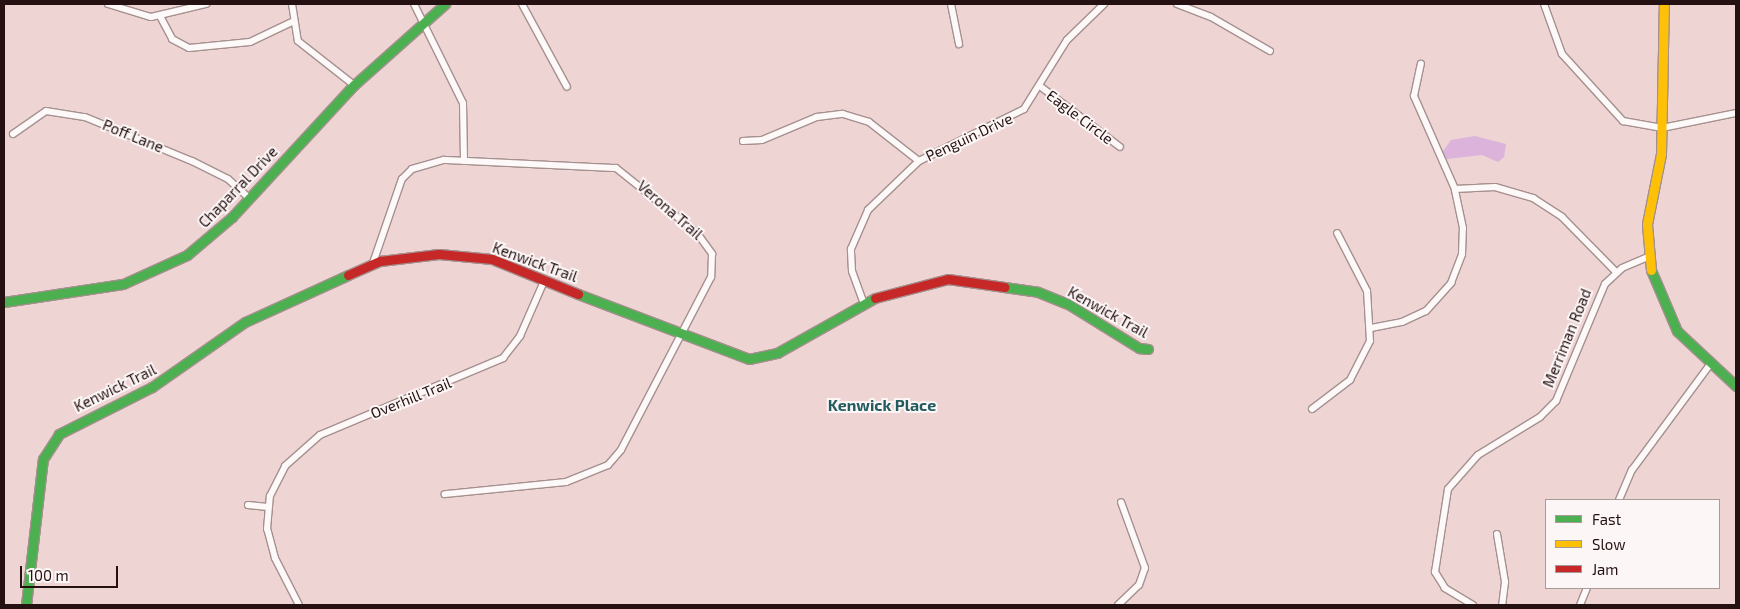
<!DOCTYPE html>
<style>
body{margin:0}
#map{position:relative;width:1740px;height:609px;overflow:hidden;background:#eed4d3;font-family:"Exo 2",sans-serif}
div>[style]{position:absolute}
.water>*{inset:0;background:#dcb3db}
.roads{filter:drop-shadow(1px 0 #a5908f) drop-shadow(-1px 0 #a5908f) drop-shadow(0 1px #a5908f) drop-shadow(0 -1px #a5908f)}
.street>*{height:6px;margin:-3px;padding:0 3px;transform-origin:3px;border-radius:3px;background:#fcf9f8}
.fast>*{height:9px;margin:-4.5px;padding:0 4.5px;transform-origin:4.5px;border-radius:4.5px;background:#4caf50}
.slow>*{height:9px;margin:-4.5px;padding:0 4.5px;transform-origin:4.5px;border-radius:4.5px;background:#ffc107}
.jam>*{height:9px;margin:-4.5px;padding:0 4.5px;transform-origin:4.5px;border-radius:4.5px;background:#c62828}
span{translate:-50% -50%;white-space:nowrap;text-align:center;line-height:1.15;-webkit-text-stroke:4px #fcf6f6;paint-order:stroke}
.street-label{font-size:15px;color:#261112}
.neighbourhood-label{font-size:16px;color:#225c5f;font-weight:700}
.frame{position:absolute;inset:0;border:5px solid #261112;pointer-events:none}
.legend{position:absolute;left:1545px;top:499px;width:175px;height:90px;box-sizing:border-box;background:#fcf6f6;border:1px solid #a69a9b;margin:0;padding:6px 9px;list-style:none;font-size:15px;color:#261112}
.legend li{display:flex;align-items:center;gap:10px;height:25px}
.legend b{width:25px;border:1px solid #a69a9b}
.scale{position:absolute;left:20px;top:566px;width:98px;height:22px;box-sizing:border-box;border:2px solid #261112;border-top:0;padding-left:6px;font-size:15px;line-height:18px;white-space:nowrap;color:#261112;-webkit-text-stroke:4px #fcf6f6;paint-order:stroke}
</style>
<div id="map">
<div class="water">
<i style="clip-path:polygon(1475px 136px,1506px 144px,1504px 157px,1498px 162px,1482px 155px,1447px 159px,1441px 154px,1451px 140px)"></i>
</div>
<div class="roads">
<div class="street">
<i style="left:108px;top:4px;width:45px;rotate:16.8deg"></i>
<i style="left:151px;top:17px;width:57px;rotate:-13.3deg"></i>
<i style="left:292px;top:4px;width:37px;rotate:81deg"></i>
<i style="left:298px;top:41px;width:71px;rotate:38.2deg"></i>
<i style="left:414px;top:4px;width:110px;rotate:63.7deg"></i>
<i style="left:463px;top:103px;width:58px;rotate:89deg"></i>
<i style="left:522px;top:4px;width:94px;rotate:61.5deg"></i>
<i style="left:951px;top:4px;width:41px;rotate:78.7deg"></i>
<i style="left:1177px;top:4px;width:36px;rotate:21deg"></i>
<i style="left:1211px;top:17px;width:68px;rotate:30deg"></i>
<i style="left:1544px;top:4px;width:53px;rotate:70.2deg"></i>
<i style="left:1562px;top:54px;width:91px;rotate:47.7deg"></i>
<i style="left:1623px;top:121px;width:40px;rotate:10deg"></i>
<i style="left:1662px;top:128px;width:76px;rotate:-11.5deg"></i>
<i style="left:160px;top:16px;width:26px;rotate:62deg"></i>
<i style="left:172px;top:39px;width:19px;rotate:28deg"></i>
<i style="left:189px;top:48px;width:61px;rotate:-5.6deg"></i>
<i style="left:250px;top:42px;width:47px;rotate:-25.5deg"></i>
<i style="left:1041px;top:87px;width:99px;rotate:37.2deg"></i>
<i style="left:13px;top:134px;width:40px;rotate:-34.9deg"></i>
<i style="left:46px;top:111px;width:39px;rotate:9deg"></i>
<i style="left:85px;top:117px;width:116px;rotate:22.4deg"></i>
<i style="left:192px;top:161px;width:40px;rotate:26.6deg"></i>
<i style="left:228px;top:179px;width:28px;rotate:42deg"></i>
<i style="left:743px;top:141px;width:19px;rotate:-3deg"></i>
<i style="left:762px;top:140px;width:60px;rotate:-22.7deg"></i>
<i style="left:817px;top:117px;width:26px;rotate:-7deg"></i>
<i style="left:843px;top:114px;width:27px;rotate:17deg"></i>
<i style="left:869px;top:122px;width:63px;rotate:38deg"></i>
<i style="left:1455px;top:189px;width:40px;rotate:-2.9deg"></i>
<i style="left:1495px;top:187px;width:40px;rotate:16deg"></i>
<i style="left:1533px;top:198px;width:35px;rotate:33deg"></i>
<i style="left:1562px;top:217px;width:77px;rotate:45.5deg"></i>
<i style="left:373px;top:263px;width:89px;rotate:-71deg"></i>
<i style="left:402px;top:179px;width:14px;rotate:-45deg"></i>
<i style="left:412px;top:169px;width:33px;rotate:-16deg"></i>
<i style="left:444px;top:160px;width:172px;rotate:2.7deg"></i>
<i style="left:616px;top:168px;width:104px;rotate:38.7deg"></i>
<i style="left:697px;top:233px;width:26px;rotate:54deg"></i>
<i style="left:712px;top:254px;width:23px;rotate:92deg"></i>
<i style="left:711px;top:277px;width:195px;rotate:117.5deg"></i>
<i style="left:621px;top:450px;width:20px;rotate:131deg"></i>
<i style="left:608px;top:465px;width:45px;rotate:158deg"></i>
<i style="left:566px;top:482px;width:122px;rotate:174.3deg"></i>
<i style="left:864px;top:304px;width:35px;rotate:-110deg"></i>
<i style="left:852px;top:271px;width:22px;rotate:-93deg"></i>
<i style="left:851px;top:249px;width:43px;rotate:-66.4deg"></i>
<i style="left:868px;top:210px;width:71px;rotate:-43.9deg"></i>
<i style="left:919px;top:161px;width:117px;rotate:-26.3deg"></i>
<i style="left:1024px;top:109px;width:81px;rotate:-58.1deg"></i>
<i style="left:1067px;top:40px;width:52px;rotate:-44.2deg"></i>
<i style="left:1371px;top:328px;width:32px;rotate:-11deg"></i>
<i style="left:1402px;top:322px;width:26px;rotate:-25deg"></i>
<i style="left:1426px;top:311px;width:38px;rotate:-48deg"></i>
<i style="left:1451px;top:283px;width:31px;rotate:-69deg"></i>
<i style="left:1462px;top:254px;width:26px;rotate:-88deg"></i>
<i style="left:1463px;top:228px;width:40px;rotate:-102deg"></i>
<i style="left:1455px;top:189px;width:102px;rotate:-113.8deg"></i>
<i style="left:1414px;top:96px;width:33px;rotate:-78deg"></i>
<i style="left:1312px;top:409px;width:48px;rotate:-37.3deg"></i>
<i style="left:1350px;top:380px;width:44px;rotate:-62.9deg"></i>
<i style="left:1370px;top:341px;width:50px;rotate:-93.4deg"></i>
<i style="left:1367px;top:291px;width:65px;rotate:-117.3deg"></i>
<i style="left:1619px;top:500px;width:33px;rotate:-67deg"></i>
<i style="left:1632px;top:470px;width:129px;rotate:-53.5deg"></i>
<i style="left:248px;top:505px;width:20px;rotate:6deg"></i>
<i style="left:1497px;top:534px;width:49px;rotate:80.5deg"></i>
<i style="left:1505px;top:582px;width:23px;rotate:97deg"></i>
<i style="left:299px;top:605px;width:53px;rotate:-117.1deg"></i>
<i style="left:275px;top:558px;width:30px;rotate:-105deg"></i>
<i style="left:267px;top:529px;width:33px;rotate:-85deg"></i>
<i style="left:270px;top:496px;width:34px;rotate:-63deg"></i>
<i style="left:285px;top:466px;width:47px;rotate:-41.5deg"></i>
<i style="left:320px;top:435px;width:199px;rotate:-22.8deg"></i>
<i style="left:503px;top:358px;width:28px;rotate:-52deg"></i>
<i style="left:520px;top:336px;width:62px;rotate:-66.3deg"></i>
<i style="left:1118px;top:605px;width:29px;rotate:-44deg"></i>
<i style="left:1139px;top:585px;width:18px;rotate:-71deg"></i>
<i style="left:1145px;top:568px;width:70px;rotate:-110deg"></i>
<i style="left:1473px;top:605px;width:33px;rotate:-149deg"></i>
<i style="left:1445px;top:588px;width:19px;rotate:-122deg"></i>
<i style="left:1435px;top:572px;width:84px;rotate:-81.1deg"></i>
<i style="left:1448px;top:489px;width:45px;rotate:-48.6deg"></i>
<i style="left:1478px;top:455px;width:73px;rotate:-31.5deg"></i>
<i style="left:1540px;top:417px;width:23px;rotate:-45deg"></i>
<i style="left:1556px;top:401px;width:127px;rotate:-67.3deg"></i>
<i style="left:1605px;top:284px;width:23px;rotate:-43deg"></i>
<i style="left:1622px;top:268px;width:28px;rotate:-23deg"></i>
<i style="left:1580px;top:605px;width:18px;rotate:-68deg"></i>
</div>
<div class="fast">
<i style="left:1651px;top:270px;width:66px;rotate:66.9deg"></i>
<i style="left:1677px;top:331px;width:81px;rotate:43deg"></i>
<i style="left:1004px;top:287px;width:34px;rotate:8deg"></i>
<i style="left:1038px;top:292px;width:32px;rotate:22deg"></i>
<i style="left:1068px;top:304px;width:84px;rotate:31.8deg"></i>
<i style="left:1139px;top:348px;width:9px;rotate:6deg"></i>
<i style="left:578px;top:294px;width:183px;rotate:20.8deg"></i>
<i style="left:749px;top:359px;width:29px;rotate:-12deg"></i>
<i style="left:777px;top:353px;width:112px;rotate:-29.3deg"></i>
<i style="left:4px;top:302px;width:120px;rotate:-8.6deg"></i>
<i style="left:123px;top:284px;width:70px;rotate:-24.4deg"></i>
<i style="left:187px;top:255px;width:59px;rotate:-40.2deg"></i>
<i style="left:232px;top:217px;width:180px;rotate:-47.3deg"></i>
<i style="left:354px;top:85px;width:122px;rotate:-41.7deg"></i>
<i style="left:26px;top:605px;width:147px;rotate:-83.4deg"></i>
<i style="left:43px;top:459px;width:30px;rotate:-57deg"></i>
<i style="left:59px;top:434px;width:104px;rotate:-26.8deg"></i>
<i style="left:152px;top:387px;width:113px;rotate:-35deg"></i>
<i style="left:245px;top:322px;width:113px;rotate:-24.5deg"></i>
</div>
<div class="slow">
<i style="left:1651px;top:270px;width:46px;rotate:-95deg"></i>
<i style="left:1647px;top:224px;width:71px;rotate:-78.7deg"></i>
<i style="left:1661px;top:154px;width:150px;rotate:-88.9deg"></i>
</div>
<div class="jam">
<i style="left:348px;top:275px;width:35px;rotate:-24deg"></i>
<i style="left:380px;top:261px;width:59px;rotate:-6.8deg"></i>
<i style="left:439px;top:254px;width:53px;rotate:5.4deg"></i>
<i style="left:492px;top:259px;width:93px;rotate:22.1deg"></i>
<i style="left:875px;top:298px;width:75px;rotate:-14.6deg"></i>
<i style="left:948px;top:279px;width:57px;rotate:8.1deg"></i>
</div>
</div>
<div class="street-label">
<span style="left:1080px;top:117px;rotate:37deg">Eagle Circle</span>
<span style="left:133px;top:136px;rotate:22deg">Poff Lane</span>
<span style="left:969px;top:137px;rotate:-25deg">Penguin Drive</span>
<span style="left:238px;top:187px;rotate:-46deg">Chaparral Drive</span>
<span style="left:670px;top:210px;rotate:41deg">Verona Trail</span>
<span style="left:535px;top:262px;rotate:20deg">Kenwick Trail</span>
<span style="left:1108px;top:312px;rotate:29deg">Kenwick Trail</span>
<span style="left:1567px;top:338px;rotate:-68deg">Merriman Road</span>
<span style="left:115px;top:388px;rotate:-26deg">Kenwick Trail</span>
<span style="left:411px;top:398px;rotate:-22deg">Overhill Trail</span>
</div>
<div class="neighbourhood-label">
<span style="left:882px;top:405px">Kenwick Place</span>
</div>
<div class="frame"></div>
<ul class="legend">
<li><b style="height:6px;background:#4caf50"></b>Fast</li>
<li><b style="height:6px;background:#ffc107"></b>Slow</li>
<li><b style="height:6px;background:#c62828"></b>Jam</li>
</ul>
<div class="scale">100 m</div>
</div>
